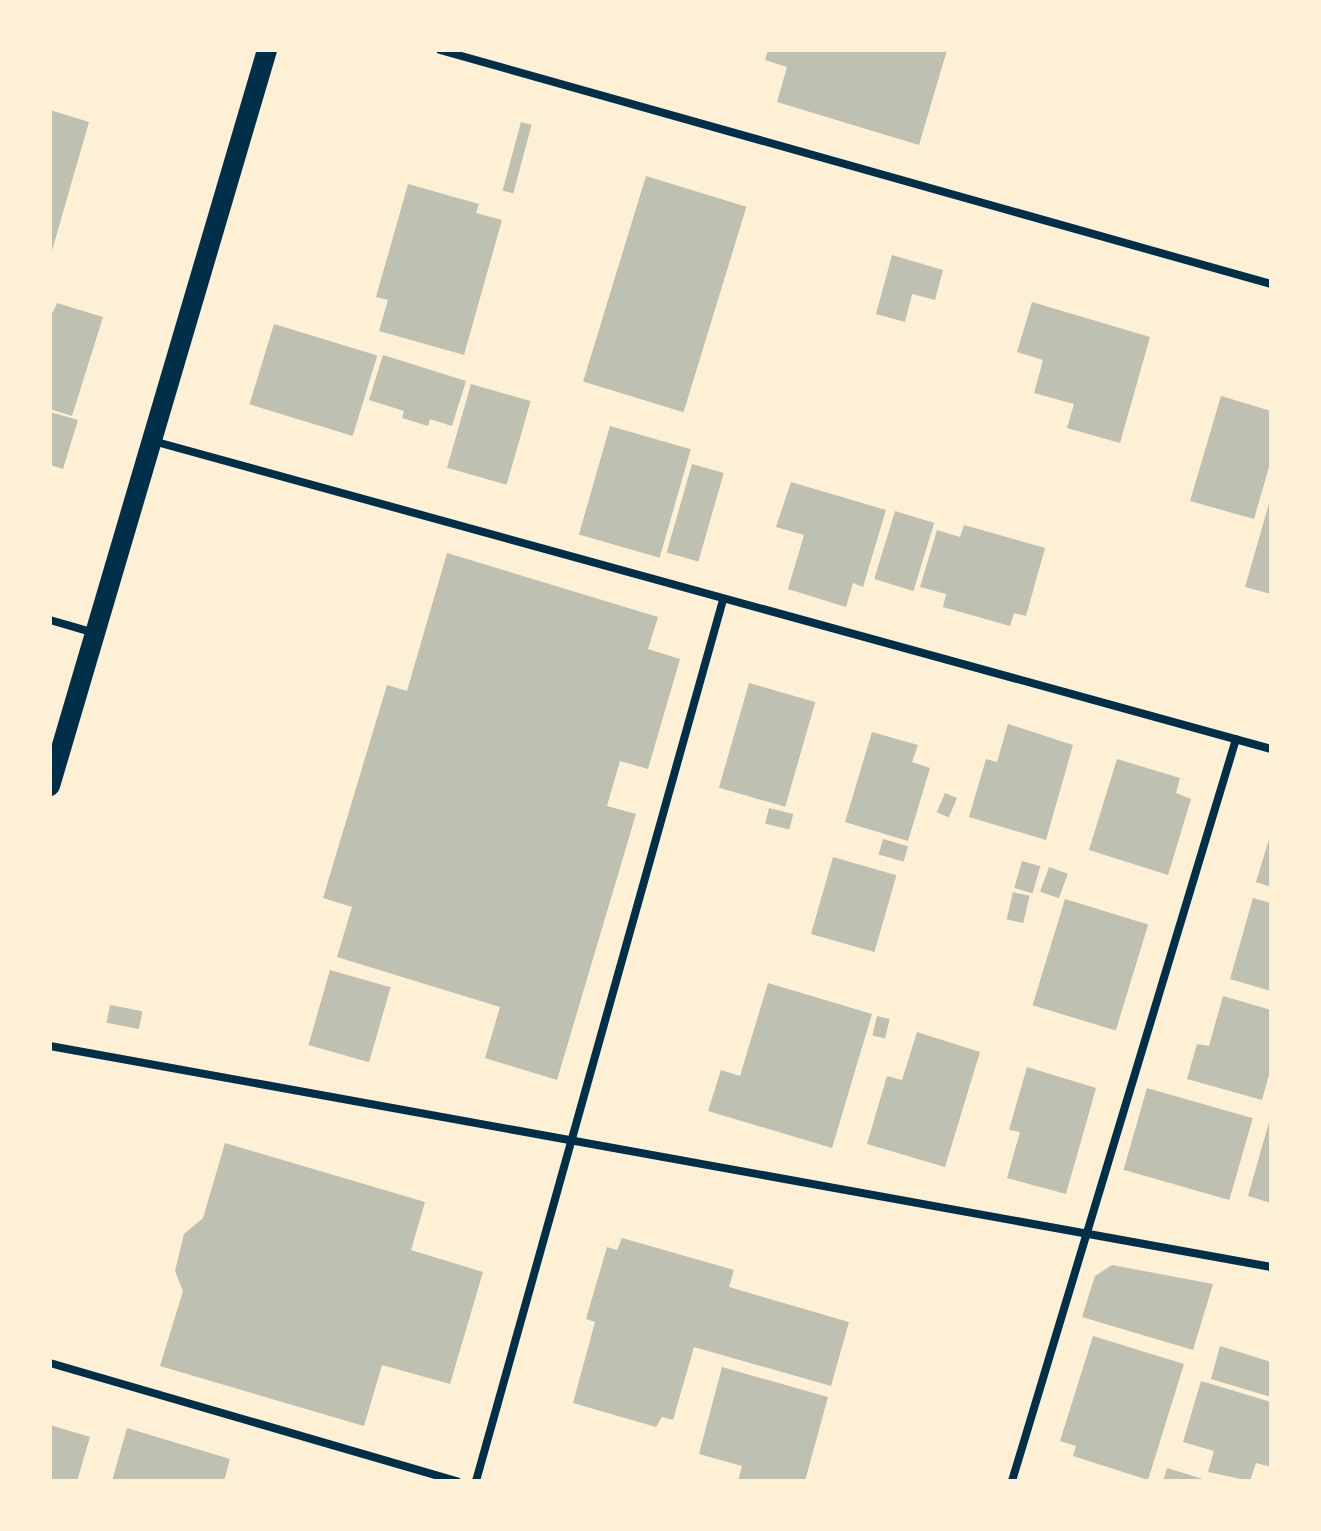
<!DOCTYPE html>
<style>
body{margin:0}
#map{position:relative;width:1321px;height:1531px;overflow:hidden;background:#fdf0d5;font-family:Montserrat,sans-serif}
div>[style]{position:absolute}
.building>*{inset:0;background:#bec0b2;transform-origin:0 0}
.minor>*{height:8px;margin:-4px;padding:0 4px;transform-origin:4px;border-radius:4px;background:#003049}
.primary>*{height:20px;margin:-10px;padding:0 10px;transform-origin:10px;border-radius:10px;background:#003049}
span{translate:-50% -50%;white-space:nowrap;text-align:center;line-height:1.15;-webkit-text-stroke:8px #fdf0d5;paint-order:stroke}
.frame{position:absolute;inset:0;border:52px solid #fdf0d5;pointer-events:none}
</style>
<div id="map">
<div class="building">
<i style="clip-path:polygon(768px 50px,947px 50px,919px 145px,777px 102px,787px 67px,765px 60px)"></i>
<i style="clip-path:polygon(50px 110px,89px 122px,51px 254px,50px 254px)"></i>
<i style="left:521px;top:122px;width:11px;height:71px;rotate:15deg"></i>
<i style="left:646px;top:176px;width:105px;height:215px;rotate:17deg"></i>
<i style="clip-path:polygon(408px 184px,479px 204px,476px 213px,502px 220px,464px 355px,379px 331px,388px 300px,376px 297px)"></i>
<i style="clip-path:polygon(892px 255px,943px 270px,935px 300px,912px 294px,905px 322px,876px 314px)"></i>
<i style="clip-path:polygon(1032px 302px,1150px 337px,1120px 443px,1067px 428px,1074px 404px,1034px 393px,1043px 360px,1017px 352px)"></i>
<i style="clip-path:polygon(57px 303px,103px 317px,72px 416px,50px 409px,50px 311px,53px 312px)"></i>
<i style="left:274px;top:324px;width:108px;height:84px;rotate:17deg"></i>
<i style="clip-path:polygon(383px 355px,466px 381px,452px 426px,430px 419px,428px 426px,402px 418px,404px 411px,369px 400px)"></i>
<i style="left:471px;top:384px;width:62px;height:87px;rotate:16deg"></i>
<i style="clip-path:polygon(1221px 396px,1271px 411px,1271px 460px,1254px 519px,1190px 501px)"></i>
<i style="clip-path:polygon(50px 412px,78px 420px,63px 469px,50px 465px)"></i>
<i style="left:610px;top:426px;width:84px;height:113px;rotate:16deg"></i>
<i style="left:692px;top:464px;width:33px;height:92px;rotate:16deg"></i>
<i style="clip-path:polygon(791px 482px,886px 510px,863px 587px,853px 583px,846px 607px,788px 589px,804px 535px,776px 527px)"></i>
<i style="clip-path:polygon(1270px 500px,1271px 500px,1271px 594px,1245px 587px)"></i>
<i style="left:895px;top:511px;width:41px;height:71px;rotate:17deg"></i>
<i style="clip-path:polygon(964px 525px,1045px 548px,1026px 616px,1014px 613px,1010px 626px,943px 607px,946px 594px,920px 587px,937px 530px,960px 537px)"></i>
<i style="clip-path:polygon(447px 553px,658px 617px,648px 649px,680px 659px,648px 769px,620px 761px,607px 806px,636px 814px,557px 1080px,485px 1058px,500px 1007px,337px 957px,352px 907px,323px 898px,387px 685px,407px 691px)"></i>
<i style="left:749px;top:683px;width:69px;height:109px;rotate:16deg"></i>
<i style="clip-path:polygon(1008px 724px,1073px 745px,1046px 840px,969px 817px,986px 759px,997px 762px)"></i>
<i style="clip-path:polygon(872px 732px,918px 745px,912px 762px,930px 768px,908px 841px,845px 822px)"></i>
<i style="clip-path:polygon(1117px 759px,1180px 778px,1176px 793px,1191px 799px,1168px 875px,1089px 850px)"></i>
<i style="left:945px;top:793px;width:13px;height:21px;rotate:23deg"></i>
<i style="left:769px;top:808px;width:25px;height:16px;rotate:14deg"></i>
<i style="clip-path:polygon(1270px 836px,1271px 836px,1271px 887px,1256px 882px)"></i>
<i style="left:883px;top:839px;width:26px;height:16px;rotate:16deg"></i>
<i style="left:833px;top:857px;width:66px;height:80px;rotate:16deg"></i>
<i style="left:1022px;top:861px;width:19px;height:28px;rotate:16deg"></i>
<i style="left:1049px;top:867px;width:20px;height:26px;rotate:20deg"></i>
<i style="left:1013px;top:892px;width:17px;height:28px;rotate:13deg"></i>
<i style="clip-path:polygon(1253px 898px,1271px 903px,1271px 991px,1230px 979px)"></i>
<i style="left:1065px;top:899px;width:87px;height:111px;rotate:17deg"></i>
<i style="left:330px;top:970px;width:63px;height:78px;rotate:16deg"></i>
<i style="clip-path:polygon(768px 983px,872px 1014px,832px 1148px,708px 1111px,721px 1070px,740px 1076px)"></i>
<i style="clip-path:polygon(1223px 996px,1271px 1010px,1271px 1068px,1262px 1100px,1187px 1079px,1197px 1044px,1209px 1046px)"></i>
<i style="left:110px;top:1005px;width:33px;height:18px;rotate:11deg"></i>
<i style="left:877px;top:1016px;width:13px;height:20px;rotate:13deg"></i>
<i style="clip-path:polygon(917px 1032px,980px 1052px,945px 1167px,867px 1144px,887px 1076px,902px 1080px)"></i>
<i style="clip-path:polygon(1027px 1067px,1096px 1088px,1066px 1194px,1007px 1178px,1020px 1132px,1009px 1130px)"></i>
<i style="left:1147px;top:1088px;width:110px;height:85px;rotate:16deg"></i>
<i style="clip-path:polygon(1270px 1119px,1271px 1119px,1271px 1203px,1248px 1196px)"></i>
<i style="clip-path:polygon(225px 1143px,425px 1202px,411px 1250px,483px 1272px,450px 1384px,382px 1365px,364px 1426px,160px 1366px,183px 1291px,175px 1271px,184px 1234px,203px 1218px)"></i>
<i style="clip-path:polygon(622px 1238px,734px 1270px,729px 1287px,849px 1322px,831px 1386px,694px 1347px,673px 1420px,662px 1417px,656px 1427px,573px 1403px,595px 1322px,586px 1319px,607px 1247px,617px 1250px)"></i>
<i style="clip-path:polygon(1112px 1265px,1213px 1284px,1193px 1350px,1082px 1317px,1095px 1276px)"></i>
<i style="clip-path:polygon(1093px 1336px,1184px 1364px,1148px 1480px,1073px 1456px,1076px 1446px,1060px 1441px)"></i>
<i style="clip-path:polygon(1220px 1346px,1271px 1362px,1271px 1397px,1211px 1379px)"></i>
<i style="clip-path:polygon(722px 1367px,828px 1397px,805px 1481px,738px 1481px,742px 1466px,699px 1454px)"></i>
<i style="clip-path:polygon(1201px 1381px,1271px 1402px,1271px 1467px,1256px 1463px,1250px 1481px,1208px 1472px,1214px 1451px,1183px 1442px)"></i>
<i style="clip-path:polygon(50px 1425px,90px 1437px,77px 1481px,50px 1481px)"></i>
<i style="clip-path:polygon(127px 1428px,230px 1459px,224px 1481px,112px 1481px)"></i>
<i style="clip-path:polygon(1167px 1468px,1206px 1480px,1205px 1481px,1163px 1481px)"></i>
</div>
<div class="minor">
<i style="left:440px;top:50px;width:863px;rotate:15.73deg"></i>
<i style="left:153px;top:441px;width:1160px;rotate:15.4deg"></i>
<i style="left:50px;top:620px;width:47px;rotate:16.1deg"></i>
<i style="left:50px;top:1046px;width:1241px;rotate:10.26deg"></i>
<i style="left:50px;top:1363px;width:424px;rotate:16.2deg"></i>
<i style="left:476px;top:1481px;width:915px;rotate:-74.34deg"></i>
<i style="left:1012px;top:1481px;width:775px;rotate:-73.2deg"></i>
</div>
<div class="primary">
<i style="left:50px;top:786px;width:767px;rotate:-73.57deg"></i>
</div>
<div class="frame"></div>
</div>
